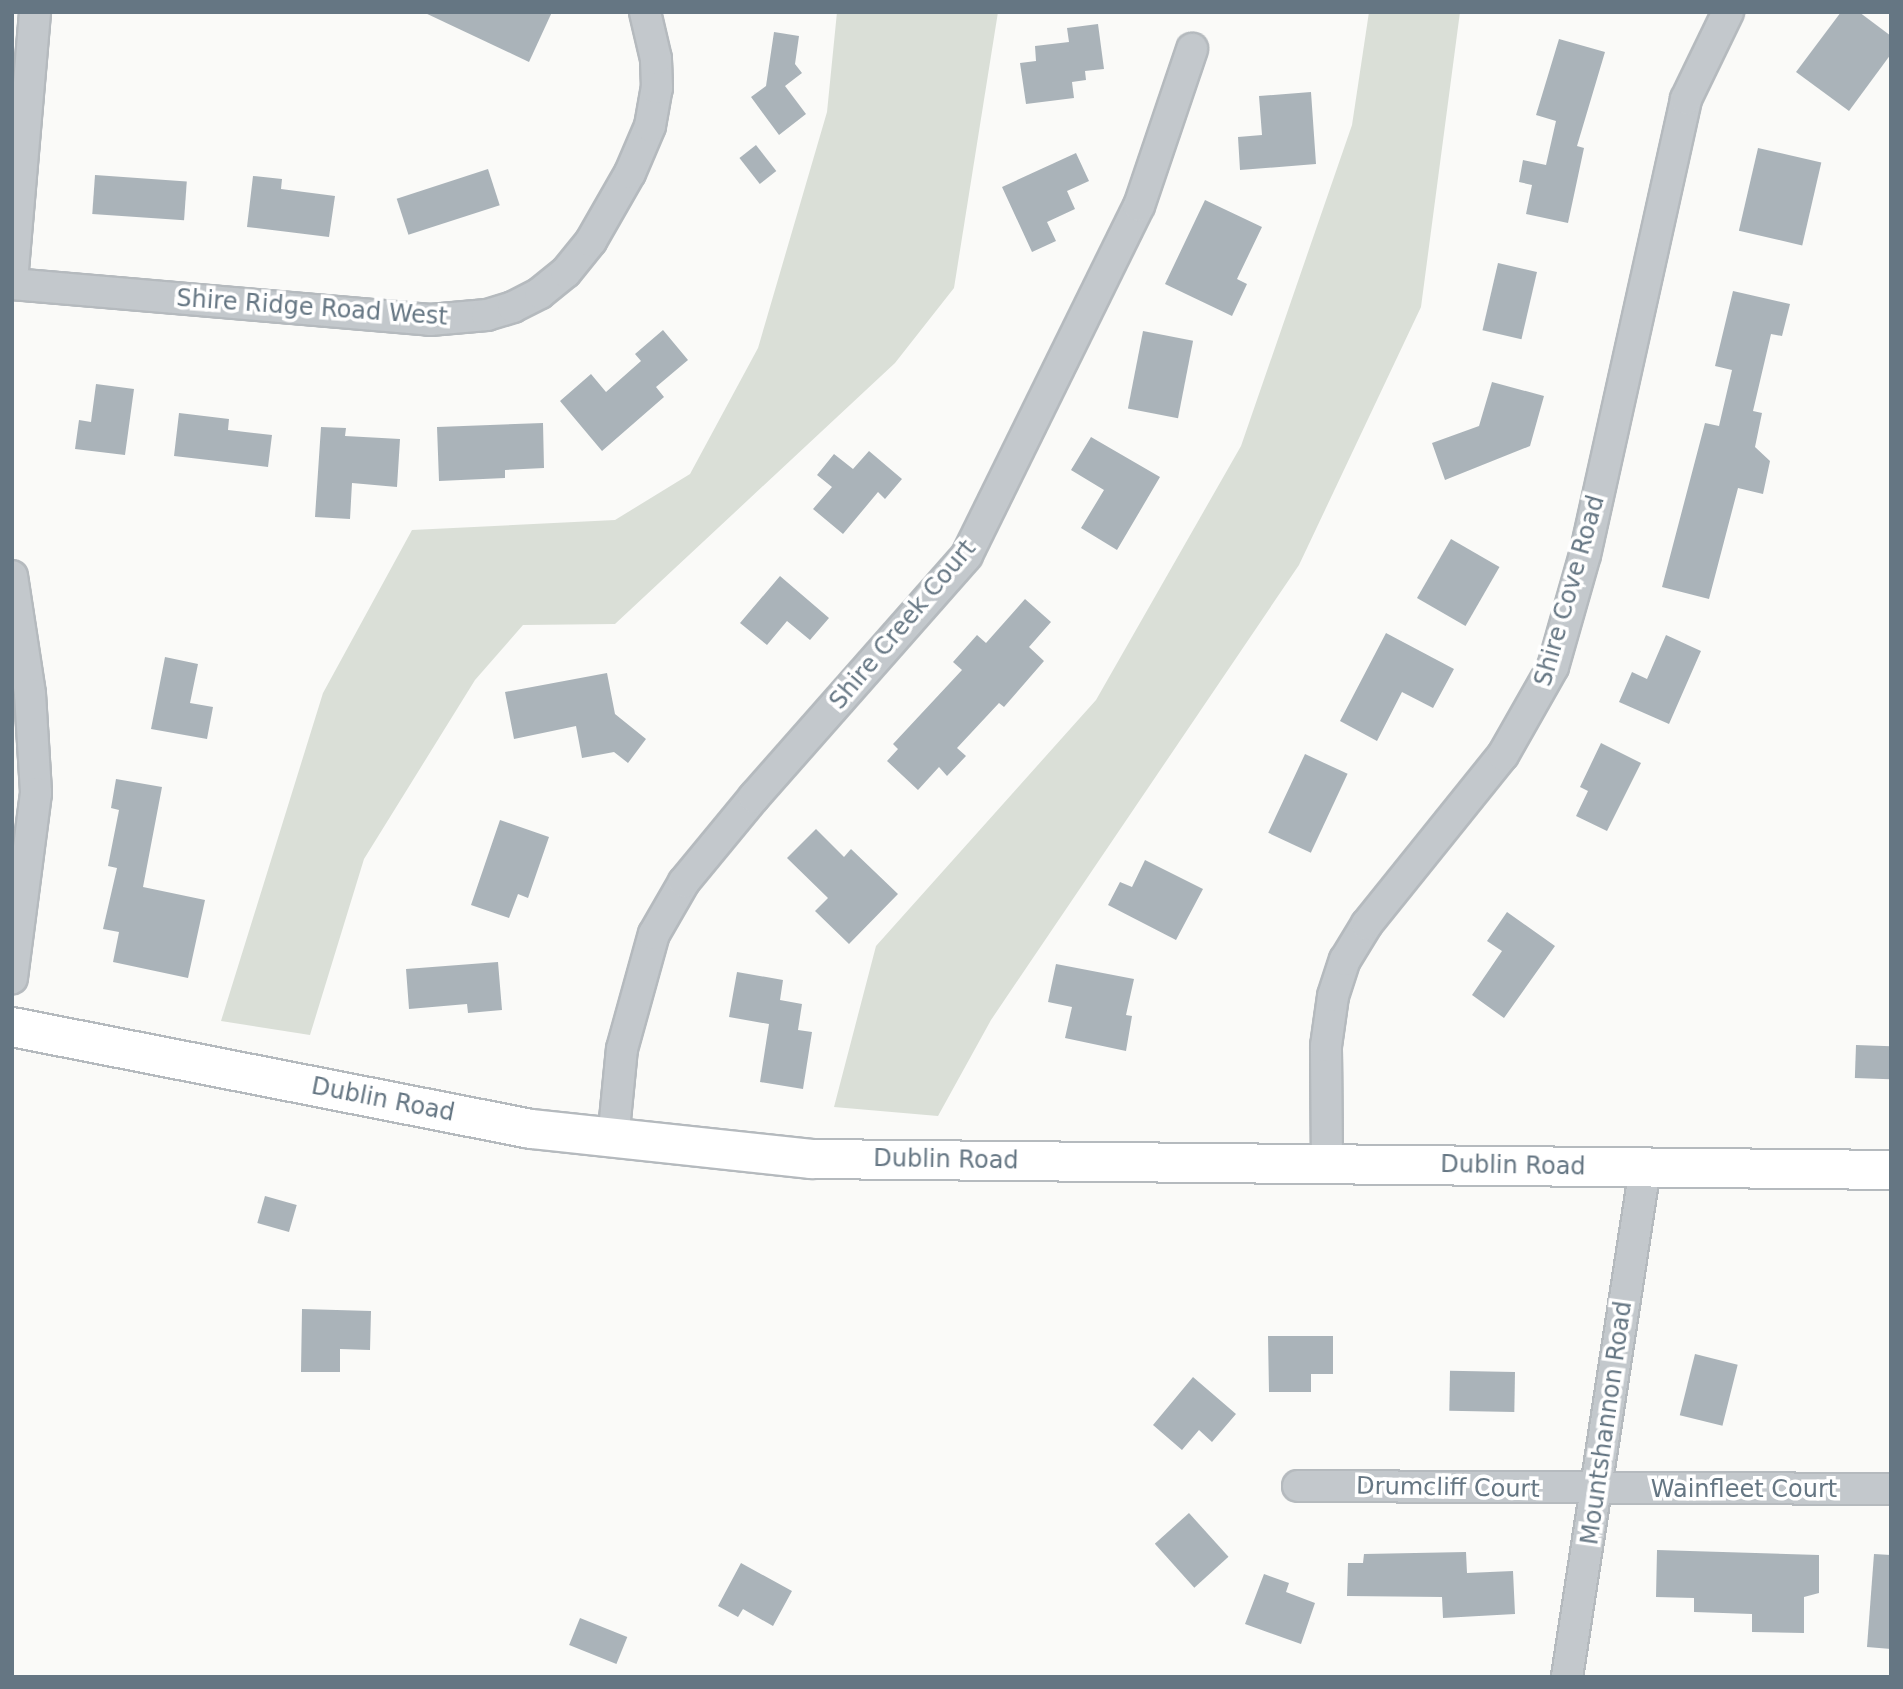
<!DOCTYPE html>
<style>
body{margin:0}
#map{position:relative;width:1903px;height:1689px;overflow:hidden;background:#fafaf8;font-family:"DejaVu Sans",sans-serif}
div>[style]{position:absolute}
.green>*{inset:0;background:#dadfd7}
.building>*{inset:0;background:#aab3b9;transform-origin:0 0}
.roads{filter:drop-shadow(2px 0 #b5babe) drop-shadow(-2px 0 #b5babe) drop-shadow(0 2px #b5babe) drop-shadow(0 -2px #b5babe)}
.minor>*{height:30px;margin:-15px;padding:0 15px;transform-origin:15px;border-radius:15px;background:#c3c8cc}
.primary>*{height:38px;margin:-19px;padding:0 19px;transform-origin:19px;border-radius:19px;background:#fff}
span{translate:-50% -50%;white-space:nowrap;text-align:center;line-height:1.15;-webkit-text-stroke:7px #fff;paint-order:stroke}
.street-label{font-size:24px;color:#657683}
.frame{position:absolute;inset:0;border:14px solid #657683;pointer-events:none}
</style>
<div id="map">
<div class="green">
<i style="clip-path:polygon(837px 12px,998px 12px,954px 288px,895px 363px,615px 624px,523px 625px,475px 680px,364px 859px,310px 1035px,221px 1021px,323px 693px,412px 530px,615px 520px,690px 474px,758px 348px,827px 112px)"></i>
<i style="clip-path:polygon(1369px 12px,1460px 12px,1421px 307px,1299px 565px,991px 1020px,938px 1116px,834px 1107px,876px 946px,1096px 700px,1241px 446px,1352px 125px)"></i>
</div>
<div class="building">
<i style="clip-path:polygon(423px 12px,552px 12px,529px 62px)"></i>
<i style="clip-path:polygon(1841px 12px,1859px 12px,1891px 36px,1891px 54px,1849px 111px,1796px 72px)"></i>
<i style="clip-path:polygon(1098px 24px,1104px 69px,1085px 71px,1086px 80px,1072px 82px,1074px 98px,1026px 104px,1020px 63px,1036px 61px,1035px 46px,1069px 42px,1067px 28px)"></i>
<i style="clip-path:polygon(774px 32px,799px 36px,795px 64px,802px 73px,785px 86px,806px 114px,779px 135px,751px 97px,766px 86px)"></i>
<i style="clip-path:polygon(1559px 39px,1605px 52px,1577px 146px,1584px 148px,1568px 223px,1526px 214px,1532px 185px,1519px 182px,1523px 160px,1546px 165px,1556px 121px,1536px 115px)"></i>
<i style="clip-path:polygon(1311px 92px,1316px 164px,1240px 170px,1238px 137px,1262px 135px,1259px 96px)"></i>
<i style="left:756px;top:145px;width:33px;height:21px;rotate:52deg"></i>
<i style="left:1758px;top:148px;width:65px;height:85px;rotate:13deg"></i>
<i style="clip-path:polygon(1076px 153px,1089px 181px,1067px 191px,1075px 209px,1047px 222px,1056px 241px,1032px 252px,1002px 187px)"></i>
<i style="left:488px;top:169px;width:38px;height:96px;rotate:72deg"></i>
<i style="left:95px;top:175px;width:92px;height:39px;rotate:4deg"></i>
<i style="clip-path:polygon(253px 176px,282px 179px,281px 189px,335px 196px,329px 237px,247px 227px)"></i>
<i style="clip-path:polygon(1205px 200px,1262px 227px,1237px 279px,1247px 284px,1232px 316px,1165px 284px)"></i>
<i style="left:1498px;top:263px;width:40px;height:69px;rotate:13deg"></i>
<i style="clip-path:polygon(1733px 291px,1790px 304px,1782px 336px,1771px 334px,1753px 411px,1762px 413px,1755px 447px,1770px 461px,1763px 494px,1738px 488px,1709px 599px,1662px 587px,1705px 423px,1719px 426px,1732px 370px,1715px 366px)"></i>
<i style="clip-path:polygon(663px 330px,688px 360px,656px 387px,664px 397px,602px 451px,560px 401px,591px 374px,606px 392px,641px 361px,635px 354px)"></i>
<i style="left:1143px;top:331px;width:51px;height:79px;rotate:11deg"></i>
<i style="clip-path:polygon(1492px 382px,1544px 396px,1530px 446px,1445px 480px,1432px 443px,1479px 426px)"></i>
<i style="clip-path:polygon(96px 384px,134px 389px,125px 455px,75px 449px,79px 420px,91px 422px)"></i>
<i style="clip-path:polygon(179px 413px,229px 419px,228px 430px,272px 435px,268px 467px,174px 456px)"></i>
<i style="clip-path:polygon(543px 423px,544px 468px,505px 470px,505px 478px,439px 481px,437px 427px)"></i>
<i style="clip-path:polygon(321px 427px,346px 428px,345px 436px,400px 439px,397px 487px,352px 483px,350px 519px,315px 517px)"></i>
<i style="clip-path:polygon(1091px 437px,1160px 477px,1117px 550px,1081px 528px,1104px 490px,1071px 470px)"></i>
<i style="clip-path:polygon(869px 451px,902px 479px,885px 499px,878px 492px,843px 534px,813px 509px,832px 487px,817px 475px,834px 454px,853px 469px)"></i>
<i style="left:1451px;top:539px;width:56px;height:68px;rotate:30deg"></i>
<i style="clip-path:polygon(780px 576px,829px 618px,810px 640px,787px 621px,767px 645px,740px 623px)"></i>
<i style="clip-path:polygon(1025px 599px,1051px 622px,1029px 647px,1044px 661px,1004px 707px,999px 703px,957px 748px,966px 756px,947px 776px,939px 767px,918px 790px,887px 761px,898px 749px,893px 744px,962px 670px,953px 662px,977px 635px,986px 643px)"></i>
<i style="clip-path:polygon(1386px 633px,1454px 669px,1433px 708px,1402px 692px,1377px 741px,1340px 721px)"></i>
<i style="clip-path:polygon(1666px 635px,1701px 651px,1669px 724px,1619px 702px,1632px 672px,1647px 679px)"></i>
<i style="clip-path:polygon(165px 657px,198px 664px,190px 703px,213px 707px,207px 739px,151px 729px)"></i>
<i style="clip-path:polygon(607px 673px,615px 714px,646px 739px,628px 763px,614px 752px,582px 758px,576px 726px,514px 739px,505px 692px)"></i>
<i style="clip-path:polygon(1601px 743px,1641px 763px,1607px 831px,1576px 816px,1588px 791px,1580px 787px)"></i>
<i style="left:1305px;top:754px;width:47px;height:87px;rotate:25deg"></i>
<i style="clip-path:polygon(116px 779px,162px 787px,143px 887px,205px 900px,188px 978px,113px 962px,119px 932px,103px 929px,117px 868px,108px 866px,119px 810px,111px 808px)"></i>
<i style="clip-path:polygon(500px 820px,549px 837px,528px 898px,518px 894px,509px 918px,471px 905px)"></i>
<i style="clip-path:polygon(816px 829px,844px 857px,851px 849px,898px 894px,849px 944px,815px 911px,828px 898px,787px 858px)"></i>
<i style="clip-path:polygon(1145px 860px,1203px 889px,1176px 940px,1108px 905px,1120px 882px,1132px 887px)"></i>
<i style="clip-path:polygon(1507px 912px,1555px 946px,1504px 1018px,1472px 995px,1502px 951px,1487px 941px)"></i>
<i style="clip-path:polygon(498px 962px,502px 1010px,468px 1013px,467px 1004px,409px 1009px,406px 969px)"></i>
<i style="clip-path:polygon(1056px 964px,1134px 979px,1126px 1015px,1132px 1016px,1126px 1051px,1065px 1038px,1072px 1007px,1048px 1002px)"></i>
<i style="clip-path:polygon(737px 972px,783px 980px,780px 1000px,802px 1004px,798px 1030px,812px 1032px,803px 1089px,760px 1082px,769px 1024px,729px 1017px)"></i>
<i style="left:1856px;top:1045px;width:35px;height:33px;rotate:2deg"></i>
<i style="left:265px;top:1196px;width:33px;height:28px;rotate:16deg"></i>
<i style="clip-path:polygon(302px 1309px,371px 1311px,370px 1350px,340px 1349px,340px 1372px,301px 1372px)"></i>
<i style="clip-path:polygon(1268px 1336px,1333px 1336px,1333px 1374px,1311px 1374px,1311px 1392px,1269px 1392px)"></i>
<i style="left:1695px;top:1354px;width:44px;height:63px;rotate:14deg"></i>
<i style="left:1515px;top:1372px;width:40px;height:65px;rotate:91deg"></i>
<i style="clip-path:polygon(1193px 1377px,1236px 1414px,1212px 1442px,1199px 1430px,1182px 1450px,1153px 1425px)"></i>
<i style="left:1189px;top:1513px;width:59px;height:46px;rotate:48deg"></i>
<i style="clip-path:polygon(1657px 1550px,1819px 1555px,1819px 1593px,1804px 1597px,1804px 1633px,1752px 1632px,1752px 1614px,1694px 1612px,1694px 1598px,1656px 1597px)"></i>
<i style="clip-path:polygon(1466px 1552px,1467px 1573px,1513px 1571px,1515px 1614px,1443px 1618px,1442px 1597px,1347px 1596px,1348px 1563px,1363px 1563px,1364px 1554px)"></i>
<i style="clip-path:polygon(1874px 1554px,1891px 1555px,1891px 1649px,1867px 1647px)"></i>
<i style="clip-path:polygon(741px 1563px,792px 1591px,773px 1626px,743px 1609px,738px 1617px,718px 1606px)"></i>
<i style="clip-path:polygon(1264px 1574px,1289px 1583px,1286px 1592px,1315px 1603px,1301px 1644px,1245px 1624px)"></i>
<i style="left:580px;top:1618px;width:51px;height:29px;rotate:22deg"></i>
</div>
<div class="roads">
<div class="minor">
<i style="left:12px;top:281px;width:270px;rotate:-85.1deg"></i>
<i style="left:12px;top:284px;width:420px;rotate:4.9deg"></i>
<i style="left:430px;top:320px;width:57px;rotate:-5deg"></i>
<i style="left:487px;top:315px;width:27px;rotate:-17deg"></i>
<i style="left:513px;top:307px;width:30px;rotate:-27deg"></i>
<i style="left:540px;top:293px;width:33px;rotate:-39deg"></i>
<i style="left:566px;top:272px;width:40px;rotate:-51deg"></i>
<i style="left:591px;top:241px;width:78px;rotate:-60.2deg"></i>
<i style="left:630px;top:173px;width:51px;rotate:-66.9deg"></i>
<i style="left:650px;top:126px;width:39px;rotate:-80deg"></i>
<i style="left:657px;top:88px;width:29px;rotate:-92deg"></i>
<i style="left:656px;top:59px;width:48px;rotate:-103.2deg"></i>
<i style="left:12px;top:576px;width:119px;rotate:81.3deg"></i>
<i style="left:30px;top:694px;width:99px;rotate:86.5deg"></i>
<i style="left:36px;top:793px;width:187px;rotate:97.4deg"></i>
<i style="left:613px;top:1140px;width:91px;rotate:-84.4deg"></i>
<i style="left:622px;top:1049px;width:119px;rotate:-74.5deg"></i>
<i style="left:654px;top:934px;width:60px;rotate:-60deg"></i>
<i style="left:684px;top:882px;width:110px;rotate:-50.5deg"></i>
<i style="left:754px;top:797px;width:322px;rotate:-48.6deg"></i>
<i style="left:967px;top:555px;width:389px;rotate:-63.8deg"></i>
<i style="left:1139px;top:206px;width:166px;rotate:-71.3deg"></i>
<i style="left:1327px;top:1164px;width:118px;rotate:-90.5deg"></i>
<i style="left:1326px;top:1046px;width:50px;rotate:-82deg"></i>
<i style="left:1333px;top:996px;width:38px;rotate:-72deg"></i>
<i style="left:1345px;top:960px;width:42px;rotate:-58.6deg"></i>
<i style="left:1367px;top:924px;width:217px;rotate:-51.2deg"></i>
<i style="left:1503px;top:755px;width:101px;rotate:-60.4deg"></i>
<i style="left:1553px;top:667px;width:116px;rotate:-74.1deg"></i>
<i style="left:1585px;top:555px;width:467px;rotate:-77.5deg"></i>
<i style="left:1686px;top:99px;width:97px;rotate:-64.2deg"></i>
<i style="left:1298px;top:1486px;width:593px;rotate:0.29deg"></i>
<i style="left:1567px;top:1677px;width:515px;rotate:-81.29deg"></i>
</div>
<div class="primary">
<i style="left:12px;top:1027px;width:529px;rotate:11.12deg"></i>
<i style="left:531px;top:1129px;width:282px;rotate:6.1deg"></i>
<i style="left:811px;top:1159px;width:1080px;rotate:0.58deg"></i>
</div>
</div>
<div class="street-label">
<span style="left:312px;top:308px;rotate:4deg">Shire Ridge Road West</span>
<span style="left:1570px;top:591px;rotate:-74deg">Shire Cove Road</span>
<span style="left:903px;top:625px;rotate:-50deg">Shire Creek Court</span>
<span style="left:383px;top:1100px;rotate:11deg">Dublin Road</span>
<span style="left:946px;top:1160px;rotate:1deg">Dublin Road</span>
<span style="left:1513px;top:1166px;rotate:1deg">Dublin Road</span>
<span style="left:1607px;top:1423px;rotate:-82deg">Mountshannon Road</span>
<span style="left:1448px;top:1488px;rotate:1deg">Drumcliff Court</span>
<span style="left:1744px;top:1490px">Wainfleet Court</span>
</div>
<div class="frame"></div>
</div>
